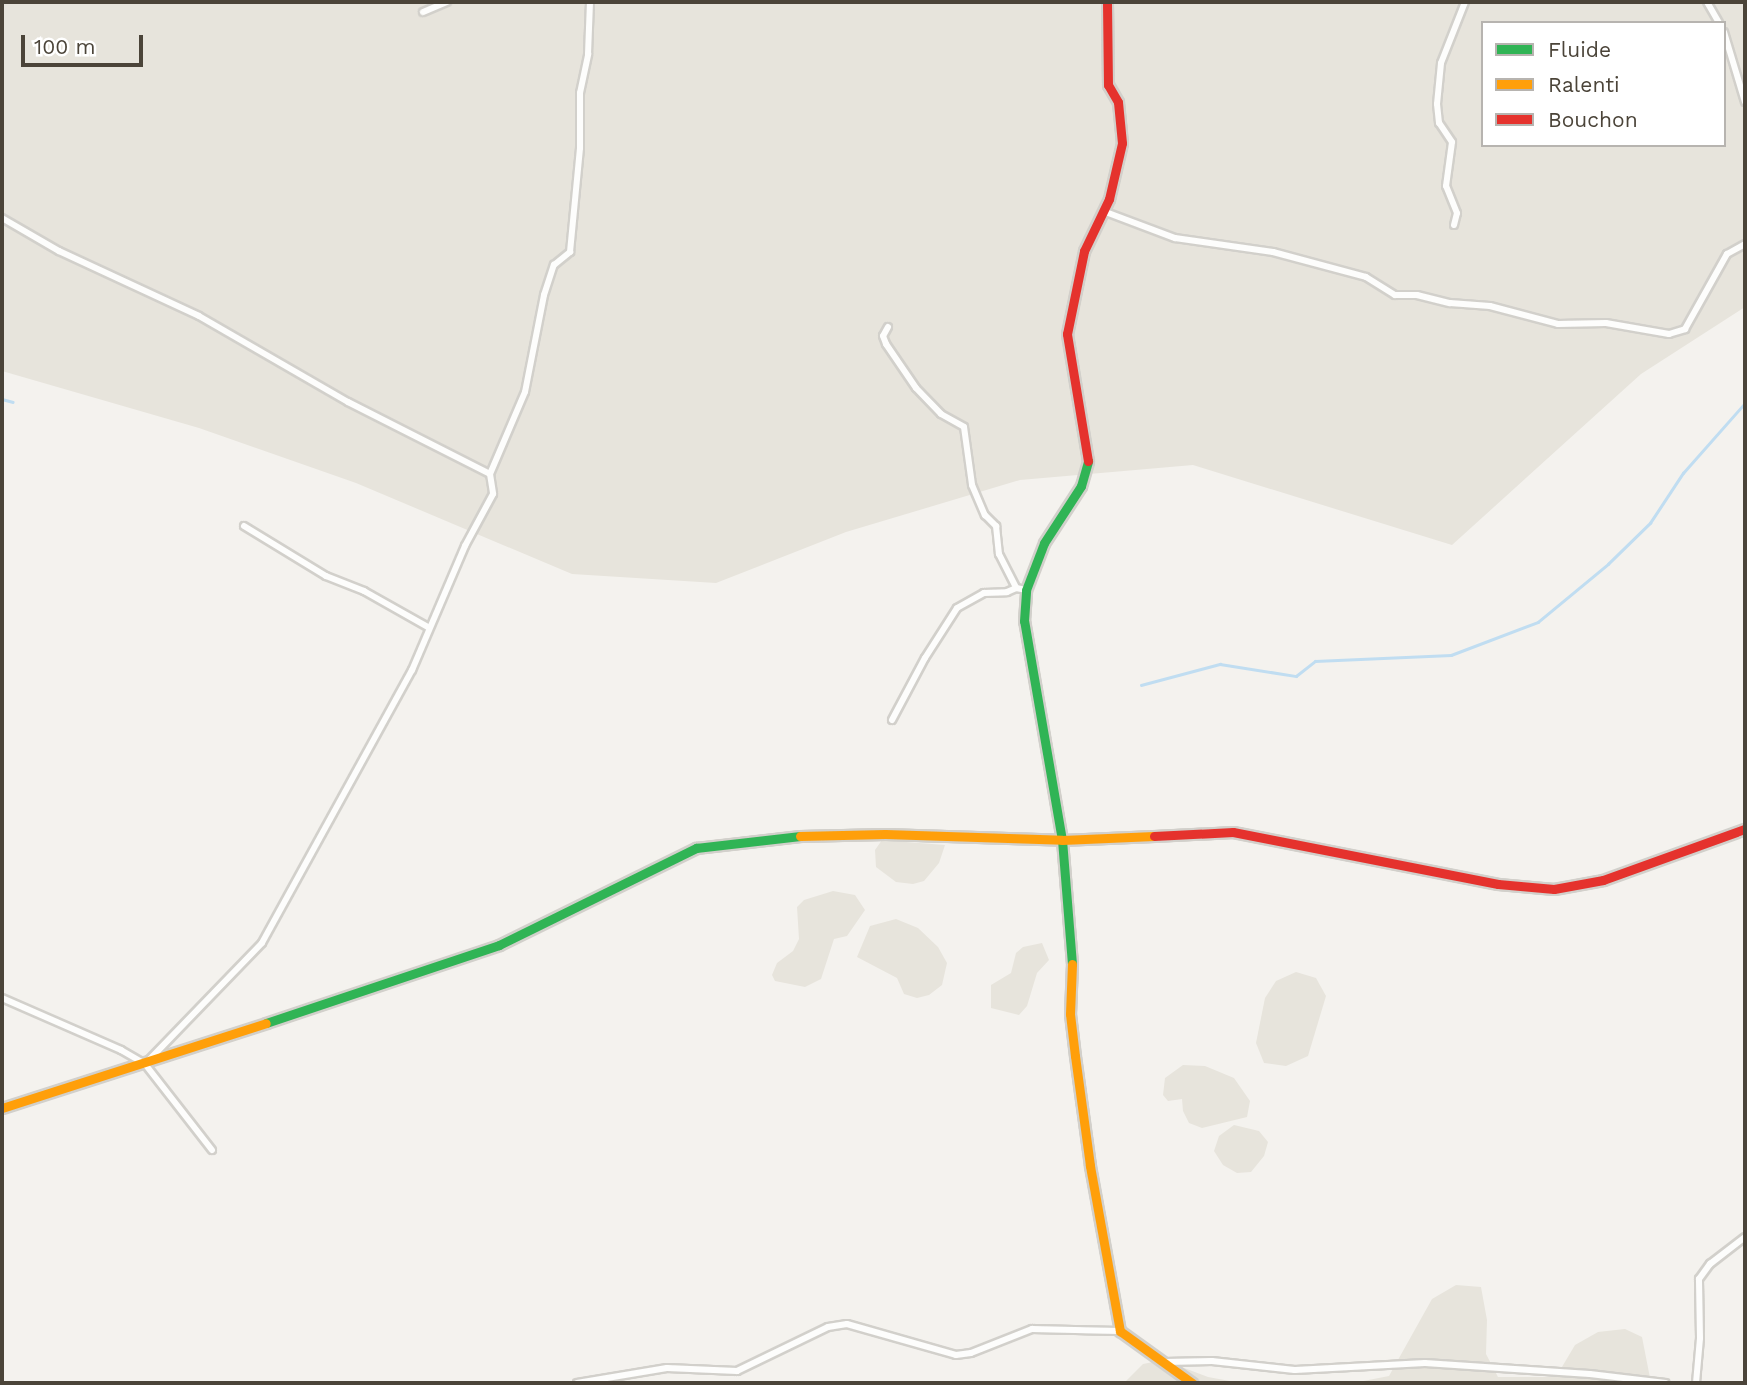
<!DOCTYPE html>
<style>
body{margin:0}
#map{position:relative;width:1747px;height:1385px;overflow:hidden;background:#f4f2ee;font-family:"Work Sans",sans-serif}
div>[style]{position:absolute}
.residential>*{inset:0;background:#e7e4dc}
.stream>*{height:2.5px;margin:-1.25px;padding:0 1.25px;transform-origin:1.25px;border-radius:1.25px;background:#c0ddf1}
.roads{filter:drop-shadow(2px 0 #d2d0cb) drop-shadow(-2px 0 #d2d0cb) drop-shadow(0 2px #d2d0cb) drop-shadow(0 -2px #d2d0cb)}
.street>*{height:6px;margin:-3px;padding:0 3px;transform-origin:3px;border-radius:3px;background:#fdfdfc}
.fast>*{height:9px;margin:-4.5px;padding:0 4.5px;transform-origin:4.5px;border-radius:4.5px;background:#30b455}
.slow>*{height:9px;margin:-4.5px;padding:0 4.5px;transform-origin:4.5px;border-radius:4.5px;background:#ff9f0a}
.jam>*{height:9px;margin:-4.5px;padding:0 4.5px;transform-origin:4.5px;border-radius:4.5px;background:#e5322d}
span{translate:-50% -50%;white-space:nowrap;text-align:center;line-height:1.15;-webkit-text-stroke:6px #fff;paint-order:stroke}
.frame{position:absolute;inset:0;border:4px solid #4b4439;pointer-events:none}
.legend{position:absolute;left:1481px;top:21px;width:245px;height:126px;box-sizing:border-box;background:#fff;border:2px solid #b7b4b0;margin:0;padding:9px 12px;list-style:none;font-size:21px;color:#4b4439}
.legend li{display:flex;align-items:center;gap:14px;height:35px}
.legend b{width:35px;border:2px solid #b7b4b0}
.scale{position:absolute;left:21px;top:35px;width:122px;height:32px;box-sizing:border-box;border:4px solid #4b4439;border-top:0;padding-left:9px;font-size:21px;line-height:24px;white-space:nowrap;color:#4b4439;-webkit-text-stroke:5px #fff;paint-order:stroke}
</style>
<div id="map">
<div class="residential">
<i style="clip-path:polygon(evenodd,2px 2px,1745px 2px,1745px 307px,1641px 374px,1452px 545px,1193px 465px,1020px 480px,846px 532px,716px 583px,572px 574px,356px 483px,199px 428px,2px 371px,2px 2px,1483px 23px,1724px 23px,1724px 145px,1483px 145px,1483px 23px)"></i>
<i style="clip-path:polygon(882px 840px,906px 842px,945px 845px,939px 863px,924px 881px,913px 884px,896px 882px,876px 867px,875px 850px)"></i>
<i style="clip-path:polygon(833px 891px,855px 895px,865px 910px,847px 936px,834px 939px,821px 979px,805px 987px,775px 981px,772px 975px,777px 963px,793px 951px,799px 939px,797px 907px,804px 900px)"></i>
<i style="clip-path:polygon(896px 919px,918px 928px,938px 947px,947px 963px,942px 985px,929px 995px,917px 998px,904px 994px,897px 978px,857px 957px,870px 926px)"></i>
<i style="clip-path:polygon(1042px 943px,1049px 960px,1037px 973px,1027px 1006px,1019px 1015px,991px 1008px,991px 985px,1011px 973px,1016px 953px,1023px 947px)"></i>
<i style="clip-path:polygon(1296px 972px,1316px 978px,1326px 996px,1308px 1056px,1286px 1066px,1264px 1063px,1256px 1043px,1265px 998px,1276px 981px)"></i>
<i style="clip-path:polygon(1183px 1065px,1205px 1066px,1234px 1078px,1250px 1101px,1247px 1117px,1202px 1128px,1189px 1123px,1183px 1111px,1182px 1099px,1168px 1101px,1163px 1095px,1165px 1078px)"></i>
<i style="clip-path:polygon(1234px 1125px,1259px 1131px,1268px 1142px,1264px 1156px,1251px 1172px,1237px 1173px,1223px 1165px,1214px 1151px,1219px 1136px)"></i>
<i style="clip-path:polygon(1456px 1285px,1481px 1287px,1487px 1320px,1486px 1354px,1498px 1377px,1556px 1377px,1575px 1345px,1598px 1332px,1625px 1329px,1642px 1337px,1651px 1383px,1353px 1383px,1389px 1376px,1432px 1299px)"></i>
<i style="clip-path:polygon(1163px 1360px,1208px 1377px,1241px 1383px,1124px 1383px,1143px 1364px)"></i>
</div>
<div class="stream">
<i style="left:2px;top:399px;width:11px;rotate:15deg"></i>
<i style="left:1141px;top:685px;width:82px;rotate:-14.9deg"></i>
<i style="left:1220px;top:664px;width:77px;rotate:9deg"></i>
<i style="left:1296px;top:676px;width:24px;rotate:-38deg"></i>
<i style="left:1315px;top:661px;width:136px;rotate:-2.5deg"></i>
<i style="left:1451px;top:655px;width:93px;rotate:-20.8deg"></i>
<i style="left:1538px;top:622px;width:91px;rotate:-39.6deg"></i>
<i style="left:1608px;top:564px;width:59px;rotate:-44.3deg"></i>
<i style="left:1650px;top:523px;width:60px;rotate:-56.6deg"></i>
<i style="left:1683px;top:473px;width:94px;rotate:-48.5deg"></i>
</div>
<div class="roads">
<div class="street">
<i style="left:1707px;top:2px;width:24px;rotate:60deg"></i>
<i style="left:423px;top:12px;width:26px;rotate:-23deg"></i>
<i style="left:1724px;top:32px;width:73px;rotate:73.3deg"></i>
<i style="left:1103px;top:211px;width:77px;rotate:20.6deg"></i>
<i style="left:1175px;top:238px;width:99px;rotate:8.1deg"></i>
<i style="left:1273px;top:252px;width:96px;rotate:15deg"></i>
<i style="left:1366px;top:277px;width:34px;rotate:32deg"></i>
<i style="left:1395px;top:295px;width:22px"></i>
<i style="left:1417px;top:295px;width:34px;rotate:14deg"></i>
<i style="left:1450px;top:303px;width:40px;rotate:4.3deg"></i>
<i style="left:1490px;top:306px;width:70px;rotate:14.8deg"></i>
<i style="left:1558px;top:324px;width:48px;rotate:-1.2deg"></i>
<i style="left:1606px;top:323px;width:64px;rotate:9.9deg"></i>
<i style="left:1669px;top:334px;width:17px;rotate:-17deg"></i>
<i style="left:1685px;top:329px;width:86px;rotate:-60.8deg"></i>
<i style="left:1727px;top:254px;width:21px;rotate:-29deg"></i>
<i style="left:2px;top:218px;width:66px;rotate:30.1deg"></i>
<i style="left:59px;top:251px;width:154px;rotate:24.9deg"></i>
<i style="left:199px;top:316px;width:172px;rotate:30deg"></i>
<i style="left:348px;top:402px;width:159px;rotate:26.9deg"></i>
<i style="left:490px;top:474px;width:20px;rotate:81deg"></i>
<i style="left:493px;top:494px;width:59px;rotate:118.3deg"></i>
<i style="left:465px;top:546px;width:135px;rotate:113.1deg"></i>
<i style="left:412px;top:670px;width:311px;rotate:118.8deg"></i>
<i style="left:262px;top:943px;width:167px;rotate:134deg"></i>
<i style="left:1454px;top:225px;width:12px;rotate:-76deg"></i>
<i style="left:1457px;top:213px;width:29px;rotate:-112deg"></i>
<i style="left:1446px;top:186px;width:44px;rotate:-82.2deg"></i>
<i style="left:1452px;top:142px;width:23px;rotate:-124deg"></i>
<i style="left:1439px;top:123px;width:19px;rotate:-96deg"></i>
<i style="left:1437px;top:104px;width:41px;rotate:-84.4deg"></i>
<i style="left:1441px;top:63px;width:66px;rotate:-68.5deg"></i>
<i style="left:888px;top:327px;width:10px;rotate:119deg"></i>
<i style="left:883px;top:336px;width:9px;rotate:69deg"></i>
<i style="left:886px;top:344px;width:53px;rotate:55.7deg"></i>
<i style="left:916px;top:388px;width:36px;rotate:46deg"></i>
<i style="left:941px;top:414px;width:26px;rotate:29deg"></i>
<i style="left:964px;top:427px;width:59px;rotate:82.1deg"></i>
<i style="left:972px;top:485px;width:33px;rotate:67deg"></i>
<i style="left:985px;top:515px;width:16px;rotate:45deg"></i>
<i style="left:996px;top:526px;width:28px;rotate:84deg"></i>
<i style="left:999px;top:554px;width:38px;rotate:63deg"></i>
<i style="left:1016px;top:588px;width:10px;rotate:11deg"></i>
<i style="left:490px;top:474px;width:89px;rotate:-66.9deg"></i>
<i style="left:525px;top:392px;width:99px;rotate:-78.9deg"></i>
<i style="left:544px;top:295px;width:32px;rotate:-72deg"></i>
<i style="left:554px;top:265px;width:21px;rotate:-39deg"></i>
<i style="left:570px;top:252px;width:104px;rotate:-84.5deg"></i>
<i style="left:580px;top:148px;width:55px;rotate:-90deg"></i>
<i style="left:580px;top:93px;width:40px;rotate:-78deg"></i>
<i style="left:588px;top:54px;width:52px;rotate:-87.8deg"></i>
<i style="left:244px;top:526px;width:96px;rotate:31.4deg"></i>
<i style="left:326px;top:576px;width:41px;rotate:21.5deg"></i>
<i style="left:364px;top:591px;width:73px;rotate:29.4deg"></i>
<i style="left:892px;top:720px;width:70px;rotate:-62deg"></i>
<i style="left:925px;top:658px;width:59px;rotate:-57.4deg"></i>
<i style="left:957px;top:608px;width:31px;rotate:-29deg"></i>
<i style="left:984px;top:593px;width:23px;rotate:-2deg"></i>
<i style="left:1007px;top:592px;width:10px;rotate:-24deg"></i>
<i style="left:2px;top:998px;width:130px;rotate:23.6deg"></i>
<i style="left:121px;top:1050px;width:28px;rotate:30deg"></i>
<i style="left:145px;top:1064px;width:109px;rotate:52.1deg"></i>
<i style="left:1165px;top:1362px;width:47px;rotate:-1.2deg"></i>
<i style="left:1212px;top:1361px;width:83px;rotate:6.2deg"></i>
<i style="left:1295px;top:1370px;width:130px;rotate:-3.1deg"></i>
<i style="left:1425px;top:1363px;width:165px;rotate:3.8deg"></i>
<i style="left:1590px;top:1374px;width:76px;rotate:6.8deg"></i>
<i style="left:577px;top:1383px;width:91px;rotate:-9.5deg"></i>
<i style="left:667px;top:1368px;width:70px;rotate:2.5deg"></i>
<i style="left:737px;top:1371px;width:101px;rotate:-25.8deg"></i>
<i style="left:828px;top:1327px;width:19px;rotate:-9deg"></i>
<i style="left:847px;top:1324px;width:113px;rotate:15.9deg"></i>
<i style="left:956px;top:1355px;width:15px;rotate:-8deg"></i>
<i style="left:971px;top:1353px;width:66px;rotate:-21.5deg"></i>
<i style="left:1032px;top:1329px;width:88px;rotate:1.3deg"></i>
<i style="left:1696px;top:1383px;width:45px;rotate:-84.9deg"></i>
<i style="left:1700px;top:1338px;width:59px;rotate:-91deg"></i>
<i style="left:1699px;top:1279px;width:19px;rotate:-54deg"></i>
<i style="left:1710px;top:1264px;width:44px;rotate:-37.6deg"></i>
</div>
<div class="fast">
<i style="left:1072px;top:964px;width:124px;rotate:-94.6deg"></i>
<i style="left:1062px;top:840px;width:222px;rotate:-99.8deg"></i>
<i style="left:1024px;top:621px;width:31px;rotate:-86deg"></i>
<i style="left:1026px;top:590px;width:50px;rotate:-69deg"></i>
<i style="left:1044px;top:543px;width:68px;rotate:-57deg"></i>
<i style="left:1081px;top:486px;width:26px;rotate:-74deg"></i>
<i style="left:266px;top:1023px;width:246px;rotate:-18.5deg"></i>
<i style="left:499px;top:945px;width:220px;rotate:-26.2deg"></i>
<i style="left:696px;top:848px;width:105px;rotate:-6.6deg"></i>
</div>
<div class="slow">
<i style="left:800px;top:836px;width:85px;rotate:-1.3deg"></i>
<i style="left:885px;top:834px;width:177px;rotate:1.9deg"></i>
<i style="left:1062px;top:840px;width:92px;rotate:-2.5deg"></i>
<i style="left:1072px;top:964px;width:50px;rotate:92.3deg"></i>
<i style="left:1070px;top:1014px;width:42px;rotate:83.2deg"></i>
<i style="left:1075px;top:1056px;width:111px;rotate:82.2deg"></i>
<i style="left:1090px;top:1166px;width:168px;rotate:79.7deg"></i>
<i style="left:1120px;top:1331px;width:89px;rotate:35.8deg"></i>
<i style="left:2px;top:1108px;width:277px;rotate:-17.8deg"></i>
</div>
<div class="jam">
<i style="left:1088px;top:461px;width:129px;rotate:-99.4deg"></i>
<i style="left:1067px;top:334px;width:85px;rotate:-78.4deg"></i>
<i style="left:1084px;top:251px;width:58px;rotate:-64.3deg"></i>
<i style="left:1109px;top:199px;width:57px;rotate:-76.9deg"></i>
<i style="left:1122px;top:143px;width:41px;rotate:-95.6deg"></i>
<i style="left:1118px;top:102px;width:20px;rotate:-120deg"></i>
<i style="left:1108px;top:85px;width:83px;rotate:-90.7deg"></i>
<i style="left:1154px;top:836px;width:79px;rotate:-2.9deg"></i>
<i style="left:1233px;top:832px;width:270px;rotate:11.1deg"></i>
<i style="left:1498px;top:884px;width:56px;rotate:5.1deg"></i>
<i style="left:1554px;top:889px;width:50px;rotate:-10.4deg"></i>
<i style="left:1603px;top:880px;width:151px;rotate:-19.8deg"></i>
</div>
</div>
<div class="frame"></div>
<ul class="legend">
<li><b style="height:9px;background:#30b455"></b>Fluide</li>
<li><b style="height:9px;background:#ff9f0a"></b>Ralenti</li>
<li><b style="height:9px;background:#e5322d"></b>Bouchon</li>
</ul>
<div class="scale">100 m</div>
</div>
